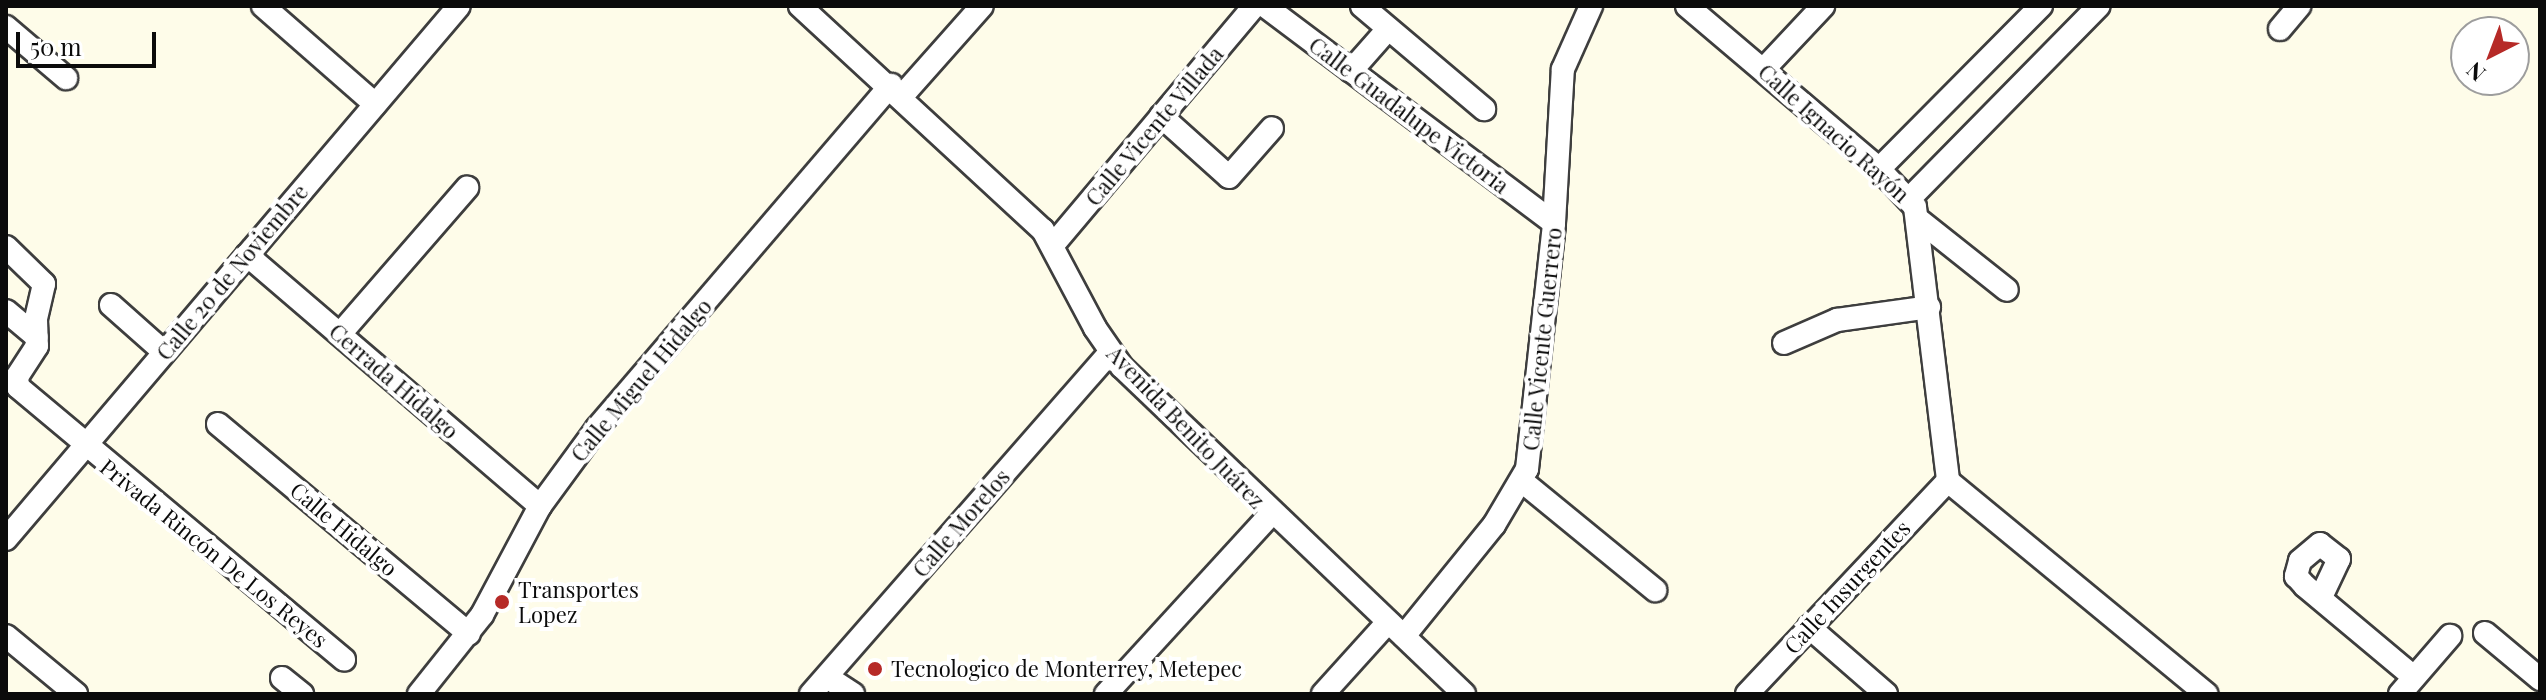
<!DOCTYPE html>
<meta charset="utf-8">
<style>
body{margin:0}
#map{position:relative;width:2546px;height:700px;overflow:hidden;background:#fefce9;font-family:"Playfair Display",serif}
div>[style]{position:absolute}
.roads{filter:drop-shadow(2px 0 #3e3e3e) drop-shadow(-2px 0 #3e3e3e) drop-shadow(0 2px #3e3e3e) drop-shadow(0 -2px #3e3e3e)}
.minor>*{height:22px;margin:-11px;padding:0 11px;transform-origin:11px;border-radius:11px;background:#fff}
.dots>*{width:22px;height:22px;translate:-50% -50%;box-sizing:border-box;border:4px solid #fff;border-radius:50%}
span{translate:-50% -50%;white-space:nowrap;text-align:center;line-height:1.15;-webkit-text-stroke:8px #fff;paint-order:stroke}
.street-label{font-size:22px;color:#0b0b0b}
.poi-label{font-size:22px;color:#0b0b0b}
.left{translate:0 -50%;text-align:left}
.frame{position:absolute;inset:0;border:8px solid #0b0b0b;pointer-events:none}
.north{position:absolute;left:2450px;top:16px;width:80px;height:80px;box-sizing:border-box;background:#fff;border:2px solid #9d9d9d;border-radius:50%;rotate:222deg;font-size:22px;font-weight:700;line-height:32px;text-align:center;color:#0b0b0b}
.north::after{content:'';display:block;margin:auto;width:28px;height:36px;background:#b62a27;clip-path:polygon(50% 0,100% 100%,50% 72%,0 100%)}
.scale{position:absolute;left:16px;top:32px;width:140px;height:36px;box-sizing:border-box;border:4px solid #0b0b0b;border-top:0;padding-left:10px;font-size:24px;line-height:28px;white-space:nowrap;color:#0b0b0b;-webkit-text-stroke:6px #fff;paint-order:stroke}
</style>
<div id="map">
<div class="roads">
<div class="minor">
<i style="left:263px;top:6px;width:149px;rotate:41.2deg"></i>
<i style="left:800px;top:6px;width:330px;rotate:42.7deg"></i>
<i style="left:1043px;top:230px;width:111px;rotate:62deg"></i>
<i style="left:1095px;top:328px;width:47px;rotate:55.3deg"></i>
<i style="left:1122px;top:367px;width:473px;rotate:43.7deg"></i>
<i style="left:1265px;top:6px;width:361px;rotate:36.9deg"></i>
<i style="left:1362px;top:6px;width:160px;rotate:40.2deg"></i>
<i style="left:1687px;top:6px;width:252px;rotate:40.3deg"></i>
<i style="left:1879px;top:169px;width:52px;rotate:46.5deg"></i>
<i style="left:1915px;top:207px;width:276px;rotate:83.1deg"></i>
<i style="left:6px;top:27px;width:79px;rotate:40.4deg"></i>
<i style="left:2280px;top:29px;width:30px;rotate:-50deg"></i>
<i style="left:1763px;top:70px;width:88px;rotate:-46.8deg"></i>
<i style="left:1351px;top:71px;width:56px;rotate:-48.6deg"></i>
<i style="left:902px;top:96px;width:120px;rotate:-48.4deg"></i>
<i style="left:1161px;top:116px;width:91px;rotate:41.9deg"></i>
<i style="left:1229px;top:177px;width:65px;rotate:-48.7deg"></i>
<i style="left:1879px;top:169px;width:230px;rotate:-45.2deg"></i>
<i style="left:1910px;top:198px;width:269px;rotate:-45.5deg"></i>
<i style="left:1919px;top:220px;width:112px;rotate:38.5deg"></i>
<i style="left:1053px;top:245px;width:312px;rotate:-49.9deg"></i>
<i style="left:6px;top:247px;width:53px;rotate:44.2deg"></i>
<i style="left:44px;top:284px;width:37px;rotate:103deg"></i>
<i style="left:36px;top:320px;width:26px;rotate:88deg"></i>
<i style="left:37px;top:346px;width:37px;rotate:123deg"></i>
<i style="left:17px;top:377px;width:10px;rotate:84deg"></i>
<i style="left:18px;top:387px;width:425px;rotate:39.9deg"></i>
<i style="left:247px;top:255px;width:386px;rotate:40.6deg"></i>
<i style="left:111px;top:305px;width:71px;rotate:41.6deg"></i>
<i style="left:6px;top:311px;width:40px;rotate:40deg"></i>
<i style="left:340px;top:334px;width:194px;rotate:-49deg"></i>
<i style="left:1784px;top:343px;width:58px;rotate:-23.5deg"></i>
<i style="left:1837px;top:320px;width:93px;rotate:-8deg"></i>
<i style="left:218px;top:424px;width:327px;rotate:39.9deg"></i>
<i style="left:1948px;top:481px;width:335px;rotate:39.5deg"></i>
<i style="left:1523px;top:482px;width:171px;rotate:39.3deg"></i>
<i style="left:6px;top:539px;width:699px;rotate:-49.64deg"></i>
<i style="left:2321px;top:597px;width:42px;rotate:-64.7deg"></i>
<i style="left:2339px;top:559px;width:24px;rotate:-142deg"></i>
<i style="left:2320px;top:544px;width:26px;rotate:140deg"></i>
<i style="left:2300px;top:561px;width:16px;rotate:105deg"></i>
<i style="left:2296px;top:576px;width:13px;rotate:48deg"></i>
<i style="left:2305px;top:586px;width:142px;rotate:39.9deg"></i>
<i style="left:1809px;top:627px;width:102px;rotate:41deg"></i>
<i style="left:2485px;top:633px;width:72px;rotate:39.9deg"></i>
<i style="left:6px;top:636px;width:91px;rotate:39.6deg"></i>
<i style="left:1404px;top:636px;width:143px;rotate:-51deg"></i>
<i style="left:1494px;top:525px;width:65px;rotate:-59.5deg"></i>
<i style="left:1527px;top:469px;width:247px;rotate:-83.7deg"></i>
<i style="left:1554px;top:223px;width:154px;rotate:-86.7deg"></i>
<i style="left:1563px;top:69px;width:69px;rotate:-66deg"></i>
<i style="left:827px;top:677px;width:31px;rotate:33deg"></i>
<i style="left:282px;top:678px;width:26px;rotate:39deg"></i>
<i style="left:419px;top:694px;width:101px;rotate:-51.4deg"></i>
<i style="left:482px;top:615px;width:123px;rotate:-62deg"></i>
<i style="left:540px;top:506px;width:97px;rotate:-53.8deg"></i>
<i style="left:597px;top:428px;width:452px;rotate:-49.4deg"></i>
<i style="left:811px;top:694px;width:454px;rotate:-48.8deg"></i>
<i style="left:1106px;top:694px;width:244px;rotate:-47.5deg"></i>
<i style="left:1323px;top:694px;width:97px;rotate:-47.9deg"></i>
<i style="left:1747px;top:694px;width:293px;rotate:-46.7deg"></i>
<i style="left:2400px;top:694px;width:77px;rotate:-49.2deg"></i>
</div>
</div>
<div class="dots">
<i style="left:502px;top:602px;background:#b62a27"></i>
<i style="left:875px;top:669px;background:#b62a27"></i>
</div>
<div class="street-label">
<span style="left:1409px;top:115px;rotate:37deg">Calle Guadalupe Victoria</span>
<span style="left:1154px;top:126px;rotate:-50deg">Calle Vicente Villada</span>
<span style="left:1834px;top:133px;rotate:42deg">Calle Ignacio Rayón</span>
<span style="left:232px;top:272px;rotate:-50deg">Calle 20 de Noviembre</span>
<span style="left:1542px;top:339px;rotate:-84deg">Calle Vicente Guerrero</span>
<span style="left:641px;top:380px;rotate:-50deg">Calle Miguel Hidalgo</span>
<span style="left:394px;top:381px;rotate:41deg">Cerrada Hidalgo</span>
<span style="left:1186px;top:427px;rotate:46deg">Avenida Benito Juárez</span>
<span style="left:961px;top:523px;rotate:-49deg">Calle Morelos</span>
<span style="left:344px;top:529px;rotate:40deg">Calle Hidalgo</span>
<span style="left:214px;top:553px;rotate:39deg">Privada Rincón De Los Reyes</span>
<span style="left:1847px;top:587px;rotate:-47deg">Calle Insurgentes</span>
</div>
<div class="poi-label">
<span class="left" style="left:518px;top:602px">Transportes<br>Lopez</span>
<span class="left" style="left:891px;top:669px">Tecnologico de Monterrey, Metepec</span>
</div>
<div class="frame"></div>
<div class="north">N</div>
<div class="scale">50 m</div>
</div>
